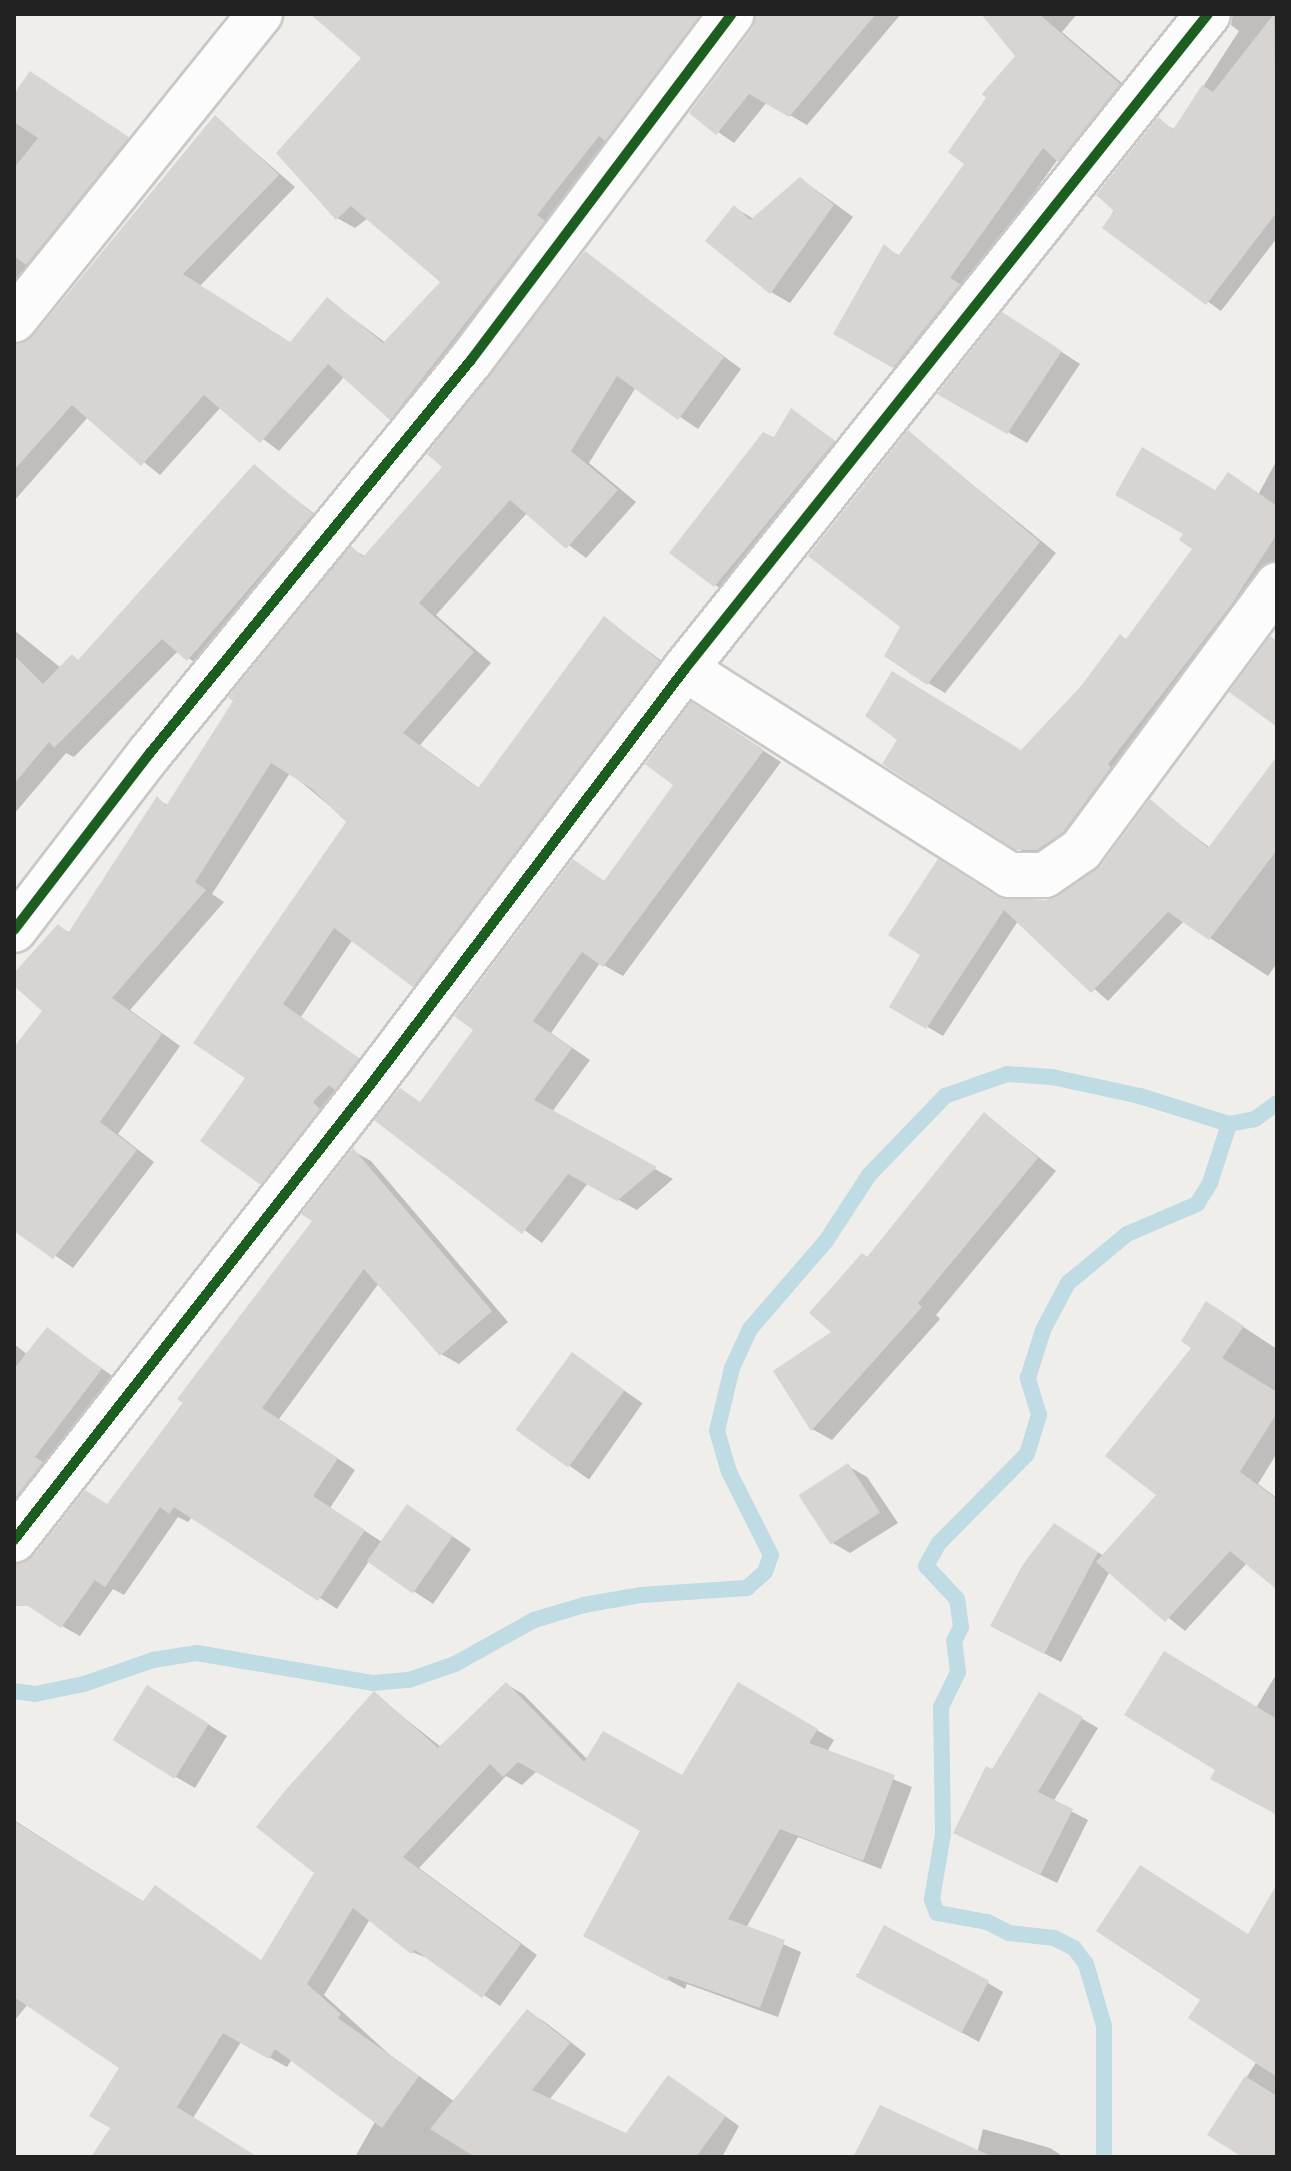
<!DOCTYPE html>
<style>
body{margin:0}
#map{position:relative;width:1291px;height:2171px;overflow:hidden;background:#f0eeeb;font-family:"Space Grotesk",sans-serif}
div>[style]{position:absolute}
.shadow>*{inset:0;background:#0003;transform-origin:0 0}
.stream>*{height:16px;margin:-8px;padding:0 8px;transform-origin:8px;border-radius:8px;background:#bfdbe3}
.building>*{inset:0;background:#d7d4d2;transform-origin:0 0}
.roads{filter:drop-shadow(2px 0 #c9c8c7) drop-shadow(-2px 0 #c9c8c7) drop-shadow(0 2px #c9c8c7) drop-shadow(0 -2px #c9c8c7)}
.street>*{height:44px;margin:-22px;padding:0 22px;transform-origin:22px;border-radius:22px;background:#fdfcfc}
.cycleway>*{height:10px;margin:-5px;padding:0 5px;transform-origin:5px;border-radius:5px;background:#1b5e20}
span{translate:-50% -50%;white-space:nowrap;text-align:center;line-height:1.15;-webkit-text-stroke:7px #fff;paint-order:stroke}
.frame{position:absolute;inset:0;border:16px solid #222;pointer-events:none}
</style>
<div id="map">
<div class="shadow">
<i style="clip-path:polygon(325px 14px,728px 14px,409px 429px,345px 376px,279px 451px,221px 407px,160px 475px,88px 417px,14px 501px,14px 344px,23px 346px,35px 337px,215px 117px,295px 187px,200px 286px,291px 344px,328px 300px,386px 343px,443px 281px,368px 218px,355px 228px,337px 218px,364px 58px)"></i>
<i style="clip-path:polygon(812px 14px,901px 14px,807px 125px,767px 102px,734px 143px,691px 113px)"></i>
<i style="clip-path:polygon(993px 14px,1077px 14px,1062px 32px,1136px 95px,1076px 170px,1058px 159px,965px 289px,911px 377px,835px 333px,884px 247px,900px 256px,967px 163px,1018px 56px)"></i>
<i style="clip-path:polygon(1233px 14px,1277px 14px,1277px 238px,1221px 311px,1105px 228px,1158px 120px,1175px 130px,1239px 31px,1231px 25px)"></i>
<i style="clip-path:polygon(47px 85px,136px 144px,14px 313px,14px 98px)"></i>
<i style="clip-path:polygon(801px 179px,853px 217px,790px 303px,771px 292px,735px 208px,754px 219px)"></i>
<i style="clip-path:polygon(585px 253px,741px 369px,698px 429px,636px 387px,589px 463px,636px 502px,586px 558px,527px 513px,436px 615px,491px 663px,420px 745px,480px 789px,604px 618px,678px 673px,433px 996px,353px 939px,301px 1017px,376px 1071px,280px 1194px,262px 1183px,248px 1077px,349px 822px,290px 773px,212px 894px,224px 902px,130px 1010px,180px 1046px,118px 1134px,154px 1162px,73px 1268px,14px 1227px,14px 1050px,45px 1011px,14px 983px,14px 976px,58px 926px,70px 933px,157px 799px,169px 806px,352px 549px,366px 557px,445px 467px)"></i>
<i style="clip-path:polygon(1022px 326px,1080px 364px,1027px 443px,940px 393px)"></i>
<i style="clip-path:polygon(791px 410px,851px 452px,732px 595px,715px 585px)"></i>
<i style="clip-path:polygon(908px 432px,1056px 553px,945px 693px,928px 683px,903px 627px)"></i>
<i style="clip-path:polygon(1277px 460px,1277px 574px,1077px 839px,1032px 857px,1017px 848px,1022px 752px,1127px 641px,1195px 548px,1218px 499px,1259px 493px)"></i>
<i style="clip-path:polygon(254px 467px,330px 526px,206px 670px,178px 651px,74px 757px,66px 753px,14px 814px,14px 630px,61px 668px,80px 661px)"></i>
<i style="clip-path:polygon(710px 716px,781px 762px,623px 976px,600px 963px,551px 1033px,590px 1060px,552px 1112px,673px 1179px,637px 1210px,588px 1183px,542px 1243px,377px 1120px,400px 1090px,421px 1103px,475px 1030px,573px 862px,606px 882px,676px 785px)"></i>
<i style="clip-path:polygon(1277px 771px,1277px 963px,1268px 976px,1184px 921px,1108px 1001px,1018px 921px,943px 1036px,892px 1006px,997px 899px,1046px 902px,1102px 867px,1150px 802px,1210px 848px)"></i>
<i style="clip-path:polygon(985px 1114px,1056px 1171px,936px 1315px,940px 1319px,832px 1440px,812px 1429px,834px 1333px,868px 1258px)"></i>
<i style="clip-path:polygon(353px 1151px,371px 1161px,508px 1322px,459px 1364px,441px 1354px,379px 1283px,279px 1419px,355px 1470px,330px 1508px,382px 1542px,426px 1518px,471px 1549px,433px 1604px,369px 1561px,337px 1609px,193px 1516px,188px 1522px,178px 1517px,124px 1595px,113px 1589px,80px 1636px,62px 1626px,108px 1506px,315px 1221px)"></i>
<i style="clip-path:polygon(1225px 1315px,1277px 1349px,1277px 1453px,1258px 1484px,1277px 1498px,1277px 1587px,1247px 1563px,1185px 1631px,1110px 1571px,1061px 1662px,1009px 1635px,1072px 1536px,1104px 1556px,1159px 1495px)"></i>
<i style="clip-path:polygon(48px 1330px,118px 1380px,14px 1531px,14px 1344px,28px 1355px)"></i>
<i style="left:572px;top:1354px;width:86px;height:93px;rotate:35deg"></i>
<i style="clip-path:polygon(848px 1466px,867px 1477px,898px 1523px,850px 1553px,831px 1542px)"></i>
<i style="clip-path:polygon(1277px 1673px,1277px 1813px,1256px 1708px)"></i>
<i style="clip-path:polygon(506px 1684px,523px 1694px,588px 1760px,682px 1778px,739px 1685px,834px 1740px,827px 1752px,912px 1787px,881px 1869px,798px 1837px,746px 1928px,801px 1952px,778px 2017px,687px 1984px,685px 1989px,603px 1945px,643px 1831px,537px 1771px,522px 1785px,506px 1776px,419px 1868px,537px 1955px,500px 2006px,432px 1960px,412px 1952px,370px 1919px,324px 1995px,390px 2055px,455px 2102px,528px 2012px,545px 2022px,586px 2054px,549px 2100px,577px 2157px,355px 2157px,376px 2120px,292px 2059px,287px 2067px,241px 2042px,193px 2118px,251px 2157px,93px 2157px,112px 2128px,122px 2067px,28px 2004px,14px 2021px,14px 1820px,144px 1903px,156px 1888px,262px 1961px,316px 1872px,374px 1694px,441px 1747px)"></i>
<i style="clip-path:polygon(1039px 1694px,1098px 1728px,1053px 1802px,1088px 1820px,1057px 1883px,971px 1841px,993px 1772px)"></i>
<i style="clip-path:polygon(167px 1699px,227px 1736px,195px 1788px,176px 1777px)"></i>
<i style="clip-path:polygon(1277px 1888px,1277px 2157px,1246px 2157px,1210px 2134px,1257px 2061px,1249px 1936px)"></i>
<i style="clip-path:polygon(855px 1974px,988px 1983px,1003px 1992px,979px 2042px)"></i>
<i style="clip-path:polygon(683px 2086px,739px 2126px,722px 2157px,649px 2157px)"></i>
<i style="clip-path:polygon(983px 2129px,1050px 2148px,1064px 2157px,976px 2157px)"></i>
</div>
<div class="stream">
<i style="left:14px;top:1691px;width:21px;rotate:8deg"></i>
<i style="left:35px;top:1694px;width:50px;rotate:-11.5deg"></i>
<i style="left:84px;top:1684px;width:73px;rotate:-19.2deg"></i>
<i style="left:153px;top:1660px;width:45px;rotate:-9deg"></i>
<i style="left:197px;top:1653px;width:179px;rotate:9.7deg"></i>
<i style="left:373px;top:1683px;width:36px;rotate:-5deg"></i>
<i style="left:409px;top:1680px;width:49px;rotate:-19.2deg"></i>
<i style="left:455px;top:1664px;width:90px;rotate:-29.1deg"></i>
<i style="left:534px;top:1620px;width:52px;rotate:-16.7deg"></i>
<i style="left:584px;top:1605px;width:58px;rotate:-10deg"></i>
<i style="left:641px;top:1595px;width:106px;rotate:-3.8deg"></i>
<i style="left:747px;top:1588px;width:24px;rotate:-42deg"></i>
<i style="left:765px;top:1572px;width:18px;rotate:-71deg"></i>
<i style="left:771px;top:1555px;width:93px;rotate:-116.8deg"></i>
<i style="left:729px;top:1472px;width:43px;rotate:-106.3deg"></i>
<i style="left:717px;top:1431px;width:65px;rotate:-76.6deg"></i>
<i style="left:732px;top:1368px;width:43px;rotate:-65.2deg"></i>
<i style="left:750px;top:1329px;width:116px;rotate:-49.2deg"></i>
<i style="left:826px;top:1241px;width:79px;rotate:-56.9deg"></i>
<i style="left:869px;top:1175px;width:110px;rotate:-46.1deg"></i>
<i style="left:945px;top:1096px;width:66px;rotate:-19.5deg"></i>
<i style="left:1007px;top:1074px;width:45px;rotate:3.8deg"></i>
<i style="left:1052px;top:1077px;width:90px;rotate:12.2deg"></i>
<i style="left:1140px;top:1096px;width:93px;rotate:17.5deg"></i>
<i style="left:1229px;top:1124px;width:26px;rotate:-11deg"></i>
<i style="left:1255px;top:1119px;width:27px;rotate:-36deg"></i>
<i style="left:1104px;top:2157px;width:131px;rotate:-90deg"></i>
<i style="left:1104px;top:2026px;width:65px;rotate:-106.2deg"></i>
<i style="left:1086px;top:1964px;width:20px;rotate:-127deg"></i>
<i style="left:1074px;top:1948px;width:22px;rotate:-153deg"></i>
<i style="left:1054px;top:1938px;width:45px;rotate:-173.7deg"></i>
<i style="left:1009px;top:1933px;width:25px;rotate:-153deg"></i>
<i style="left:987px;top:1922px;width:51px;rotate:-169.8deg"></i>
<i style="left:937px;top:1913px;width:15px;rotate:-110deg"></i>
<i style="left:932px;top:1899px;width:66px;rotate:-80.4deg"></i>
<i style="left:943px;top:1834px;width:127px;rotate:-90.9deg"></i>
<i style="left:941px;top:1707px;width:39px;rotate:-64deg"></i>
<i style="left:958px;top:1672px;width:31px;rotate:-97deg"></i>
<i style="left:954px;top:1641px;width:16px;rotate:-63deg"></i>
<i style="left:961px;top:1627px;width:28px;rotate:-98deg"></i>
<i style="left:957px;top:1599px;width:45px;rotate:-133.2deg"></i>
<i style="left:926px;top:1566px;width:26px;rotate:-61deg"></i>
<i style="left:939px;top:1543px;width:125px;rotate:-45.3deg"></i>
<i style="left:1027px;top:1454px;width:41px;rotate:-72.9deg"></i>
<i style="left:1039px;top:1415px;width:39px;rotate:-107deg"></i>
<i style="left:1028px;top:1378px;width:50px;rotate:-72.6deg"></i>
<i style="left:1043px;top:1330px;width:53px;rotate:-62deg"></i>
<i style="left:1068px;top:1283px;width:77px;rotate:-39.7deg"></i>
<i style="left:1127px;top:1234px;width:76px;rotate:-23.2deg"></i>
<i style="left:1197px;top:1204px;width:25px;rotate:-58deg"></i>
<i style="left:1210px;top:1183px;width:62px;rotate:-72.1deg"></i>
</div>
<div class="building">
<i style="clip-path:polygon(310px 14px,701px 14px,605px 141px,599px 136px,537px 215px,545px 221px,390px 420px,328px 364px,260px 443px,204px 395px,141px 466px,72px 405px,14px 470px,14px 347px,33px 336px,215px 115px,279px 175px,183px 274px,290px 342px,327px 297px,383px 343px,440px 282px,351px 206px,336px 220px,276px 153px,361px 58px)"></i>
<i style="clip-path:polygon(756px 14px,876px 14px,789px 117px,749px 94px,716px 135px,689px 113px,752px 29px)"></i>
<i style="clip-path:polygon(981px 14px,1039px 14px,1120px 84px,1058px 162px,1043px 148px,950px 278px,960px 284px,893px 368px,833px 334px,884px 244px,898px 256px,964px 164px,948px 152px,986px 98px,982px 94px,1015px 56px)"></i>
<i style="clip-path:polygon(1274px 14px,1277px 212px,1206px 305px,1102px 228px,1114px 211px,1096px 195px,1158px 117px,1173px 130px,1202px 85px,1213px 92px)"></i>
<i style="clip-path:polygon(30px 71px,129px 137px,26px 265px,14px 256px,14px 168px,38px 138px,14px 122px,14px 94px)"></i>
<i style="clip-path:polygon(800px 177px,834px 205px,770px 294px,705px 241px,734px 205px,750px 220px)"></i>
<i style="clip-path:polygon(585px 251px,724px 357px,678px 420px,617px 376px,571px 451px,618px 490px,566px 549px,510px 500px,419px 603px,474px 652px,403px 733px,478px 788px,604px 616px,660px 661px,413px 987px,334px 928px,283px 1004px,359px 1058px,335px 1090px,329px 1085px,313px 1102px,320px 1109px,261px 1185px,200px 1141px,245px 1078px,193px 1043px,346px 822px,312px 789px,271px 763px,195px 882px,206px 890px,112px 998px,162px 1034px,100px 1122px,137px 1150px,53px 1259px,14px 1231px,14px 1047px,42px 1011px,14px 986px,14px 973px,58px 924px,68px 933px,157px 796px,166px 806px,233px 701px,228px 697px,351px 546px,363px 557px,442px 467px,427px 454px)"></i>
<i style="clip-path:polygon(1002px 312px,1062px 351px,1007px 434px,937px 394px)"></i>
<i style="clip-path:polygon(791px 408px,835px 441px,714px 587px,669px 553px,763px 432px,774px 437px)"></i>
<i style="clip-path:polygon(908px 430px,1040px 542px,927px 685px,884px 656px,900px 627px,808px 556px)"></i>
<i style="clip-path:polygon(1142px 447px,1215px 490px,1228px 472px,1277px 506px,1277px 534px,1231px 605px,1108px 764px,1111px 767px,1063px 832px,1037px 850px,1016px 850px,882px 764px,897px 740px,865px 716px,892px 671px,1021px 750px,1081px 686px,1120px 634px,1126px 639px,1192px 549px,1179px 540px,1183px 534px,1115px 495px)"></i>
<i style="clip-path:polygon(254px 464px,313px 514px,187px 661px,162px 639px,54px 748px,49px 742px,14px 784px,14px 655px,43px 684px,72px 654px,78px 660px)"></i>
<i style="clip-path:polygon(1270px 636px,1277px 641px,1277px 727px,1229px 692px)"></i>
<i style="clip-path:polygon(691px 702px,764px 750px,603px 967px,582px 952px,533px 1021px,572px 1048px,534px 1100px,657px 1167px,617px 1201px,568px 1174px,522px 1234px,374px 1120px,400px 1088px,420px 1102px,473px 1030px,454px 1016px,573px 859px,604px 881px,673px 785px,645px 764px)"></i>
<i style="clip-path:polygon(1277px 756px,1277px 850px,1209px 940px,1168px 912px,1091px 993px,1004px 910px,926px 1029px,889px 1007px,920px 955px,888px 935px,938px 859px,996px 896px,1046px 900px,1101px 865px,1150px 799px,1208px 848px)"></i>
<i style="clip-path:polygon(984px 1112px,1038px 1158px,918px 1303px,922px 1307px,811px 1431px,773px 1371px,831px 1332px,809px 1313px,862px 1253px,867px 1257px)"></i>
<i style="clip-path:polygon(353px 1148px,492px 1311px,440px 1356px,364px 1269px,262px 1408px,338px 1458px,313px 1496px,365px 1530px,318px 1601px,174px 1507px,169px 1514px,160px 1507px,105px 1587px,95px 1580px,61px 1628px,28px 1606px,14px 1606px,14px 1564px,34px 1555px,85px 1490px,107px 1504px,183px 1403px,177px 1399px,312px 1221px,301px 1214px)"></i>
<i style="clip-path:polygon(1206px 1301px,1244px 1326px,1222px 1358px,1277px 1392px,1277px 1413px,1240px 1472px,1277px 1499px,1277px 1590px,1230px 1551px,1165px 1622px,1096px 1562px,1156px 1495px,1105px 1456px,1191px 1348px,1181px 1341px)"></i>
<i style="clip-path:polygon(47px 1327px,102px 1369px,35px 1457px,43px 1462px,14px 1499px,14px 1369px)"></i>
<i style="left:572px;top:1352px;width:65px;height:96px;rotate:36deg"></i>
<i style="left:848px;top:1463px;width:59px;height:59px;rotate:57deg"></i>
<i style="left:407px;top:1504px;width:56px;height:70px;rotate:35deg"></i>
<i style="clip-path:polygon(1054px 1523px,1098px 1552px,1044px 1654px,990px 1626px,1022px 1566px)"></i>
<i style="clip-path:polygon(1164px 1651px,1277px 1719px,1277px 1815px,1210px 1779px,1215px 1770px,1124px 1715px)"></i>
<i style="clip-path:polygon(506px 1682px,584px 1762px,603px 1731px,682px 1775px,738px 1682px,818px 1729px,809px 1743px,895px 1775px,863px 1861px,780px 1829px,728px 1919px,785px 1940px,760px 2008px,669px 1976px,667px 1981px,583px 1936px,640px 1831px,518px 1762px,503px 1777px,490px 1764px,403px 1857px,521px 1944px,482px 1998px,415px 1950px,411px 1954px,353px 1908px,307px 1984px,341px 2014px,338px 2018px,419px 2076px,382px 2128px,275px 2049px,269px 2059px,223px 2033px,177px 2107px,258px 2157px,91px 2157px,110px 2128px,89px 2116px,119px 2068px,14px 1997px,14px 1821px,143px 1901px,155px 1885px,261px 1960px,314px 1873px,256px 1827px,284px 1792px,374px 1691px,438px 1748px)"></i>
<i style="left:147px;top:1685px;width:73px;height:65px;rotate:32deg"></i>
<i style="clip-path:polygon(1039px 1692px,1083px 1717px,1038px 1792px,1073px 1809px,1040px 1875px,953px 1833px,986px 1766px,992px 1769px)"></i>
<i style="clip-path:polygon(1140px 1865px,1248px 1934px,1277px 1884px,1277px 2077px,1188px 2018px,1200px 2000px,1096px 1931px)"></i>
<i style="left:884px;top:1925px;width:119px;height:59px;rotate:28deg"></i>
<i style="clip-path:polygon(527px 2009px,570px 2043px,532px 2090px,626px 2133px,668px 2075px,726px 2116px,696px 2157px,475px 2157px,430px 2129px)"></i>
<i style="clip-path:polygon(1245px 2076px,1277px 2096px,1277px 2157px,1242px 2157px,1207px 2135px)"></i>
<i style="clip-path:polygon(880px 2105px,993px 2157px,853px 2157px)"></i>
</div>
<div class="roads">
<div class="street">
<i style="left:14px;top:320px;width:393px;rotate:-51.2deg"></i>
<i style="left:685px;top:669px;width:384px;rotate:32.4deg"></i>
<i style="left:1009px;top:875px;width:36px"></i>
<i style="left:1045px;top:875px;width:44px;rotate:-34.8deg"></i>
<i style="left:1081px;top:850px;width:330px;rotate:-53.5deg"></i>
<i style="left:14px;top:930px;width:223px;rotate:-52.5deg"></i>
<i style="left:150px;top:753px;width:507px;rotate:-50.76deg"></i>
<i style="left:471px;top:360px;width:433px;rotate:-53deg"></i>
<i style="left:14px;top:1540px;width:579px;rotate:-51.94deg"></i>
<i style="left:371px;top:1084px;width:520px;rotate:-52.89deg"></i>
<i style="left:685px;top:669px;width:838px;rotate:-51.39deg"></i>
</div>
</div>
<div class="cycleway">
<i style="left:14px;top:930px;width:223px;rotate:-52.5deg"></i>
<i style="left:150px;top:753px;width:507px;rotate:-50.76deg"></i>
<i style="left:471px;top:360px;width:433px;rotate:-53deg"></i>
<i style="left:14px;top:1540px;width:579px;rotate:-51.94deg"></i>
<i style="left:371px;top:1084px;width:520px;rotate:-52.89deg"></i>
<i style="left:685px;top:669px;width:838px;rotate:-51.39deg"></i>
</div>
<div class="frame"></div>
</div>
